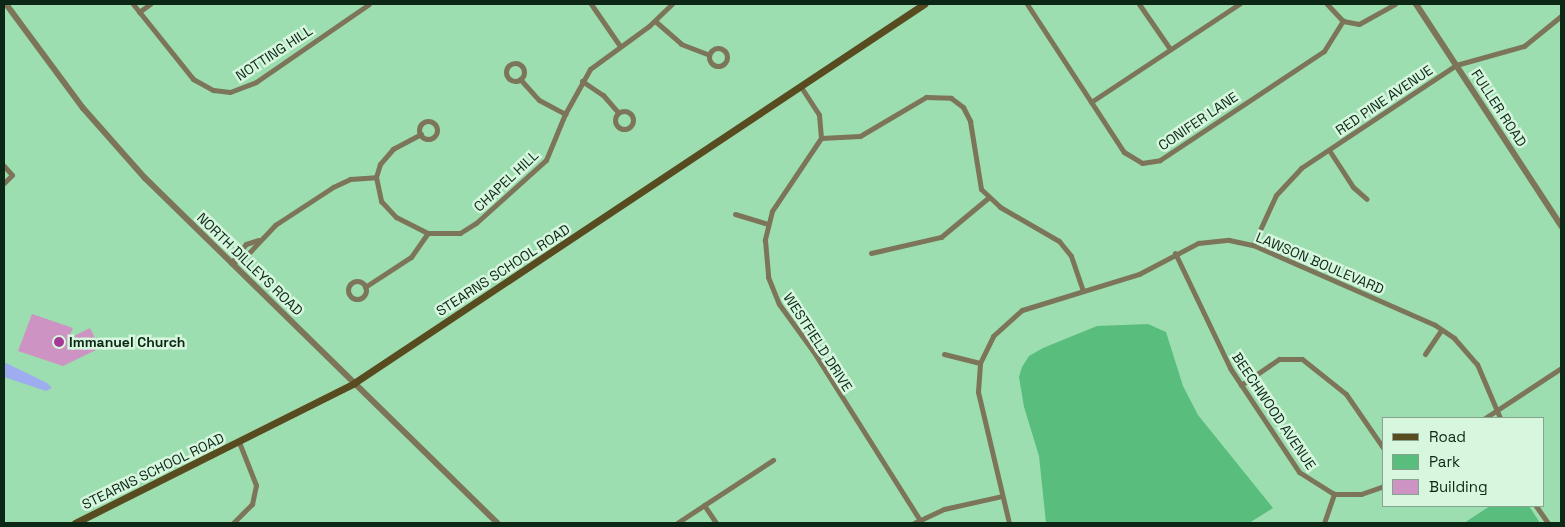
<!DOCTYPE html>
<style>
body{margin:0}
#map{position:relative;width:1565px;height:527px;overflow:hidden;background:#9cdeb0;font-family:"Space Grotesk",sans-serif}
div>[style]{position:absolute}
.green>*{inset:0;background:#59be7d}
.water>*{inset:0;background:#9dadef}
.building>*{inset:0;background:#cd93c2}
.minor>*{height:5px;margin:-2.5px;padding:0 2.5px;transform-origin:2.5px;border-radius:2.5px;background:#7d7559}
.minor>.ring{margin:-2.5px;padding:0;box-sizing:content-box;background:none;border:5px solid #7d7559;border-radius:50%}
.tertiary>*{height:6px;margin:-3px;padding:0 3px;transform-origin:3px;border-radius:3px;background:#7d7559}
.secondary>*{height:7px;margin:-3.5px;padding:0 3.5px;transform-origin:3.5px;border-radius:3.5px;background:#584b20}
.dots>*{width:14px;height:14px;translate:-50% -50%;box-sizing:border-box;border:2px solid #d6f6de;border-radius:50%}
span{translate:-50% -50%;white-space:nowrap;text-align:center;line-height:1.15;-webkit-text-stroke:5px #d6f6de;paint-order:stroke}
.street-label{font-size:14px;color:#0c2716}
.poi-label{font-size:14px;color:#0c2716;font-weight:700}
.left{translate:0 -50%;text-align:left}
.frame{position:absolute;inset:0;border:5px solid #0c2716;pointer-events:none}
.legend{position:absolute;left:1382px;top:417px;width:162px;height:90px;box-sizing:border-box;background:#d6f6de;border:1px solid #85a38e;margin:0;padding:6px 9px;list-style:none;font-size:15px;color:#0c2716}
.legend li{display:flex;align-items:center;gap:10px;height:25px}
.legend b{width:25px;border:1px solid #85a38e}
</style>
<div id="map">
<div class="green">
<i style="clip-path:polygon(1148px 324px,1166px 332px,1183px 386px,1198px 415px,1273px 508px,1249px 523px,1046px 523px,1039px 456px,1024px 407px,1019px 377px,1022px 367px,1029px 356px,1043px 348px,1097px 326px)"></i>
<i style="clip-path:polygon(1490px 506px,1529px 506px,1540px 523px,1464px 523px)"></i>
</div>
<div class="water">
<i style="clip-path:polygon(4px 362px,47px 383px,52px 388px,46px 391px,4px 377px)"></i>
</div>
<div class="building">
<i style="clip-path:polygon(32px 314px,73px 328px,68px 339px,90px 328px,100px 348px,63px 366px,18px 351px)"></i>
</div>
<div class="minor">
<i style="left:133px;top:4px;width:96px;rotate:51.3deg"></i>
<i style="left:193px;top:79px;width:23px;rotate:29deg"></i>
<i style="left:213px;top:90px;width:17px;rotate:7deg"></i>
<i style="left:230px;top:92px;width:28px;rotate:-21deg"></i>
<i style="left:256px;top:82px;width:137px;rotate:-34.6deg"></i>
<i style="left:591px;top:4px;width:51px;rotate:55.4deg"></i>
<i style="left:1027px;top:4px;width:177px;rotate:56.8deg"></i>
<i style="left:1124px;top:152px;width:21px;rotate:31deg"></i>
<i style="left:1142px;top:163px;width:18px;rotate:-9deg"></i>
<i style="left:1160px;top:160px;width:197px;rotate:-33.6deg"></i>
<i style="left:1324px;top:51px;width:36px;rotate:-58deg"></i>
<i style="left:1139px;top:4px;width:55px;rotate:55.4deg"></i>
<i style="left:1327px;top:4px;width:23px;rotate:47deg"></i>
<i style="left:1343px;top:21px;width:16px;rotate:11deg"></i>
<i style="left:1359px;top:24px;width:41px;rotate:-29.1deg"></i>
<i style="left:139px;top:12px;width:14px;rotate:-36deg"></i>
<i style="left:655px;top:21px;width:35px;rotate:41deg"></i>
<i style="left:681px;top:44px;width:30px;rotate:21deg"></i>
<i class="ring" style="left:709px;top:48px;width:13px;height:13px"></i>
<i class="ring" style="left:506px;top:63px;width:13px;height:13px"></i>
<i style="left:520px;top:79px;width:28px;rotate:48deg"></i>
<i style="left:539px;top:100px;width:30px;rotate:28deg"></i>
<i style="left:582px;top:81px;width:25px;rotate:34deg"></i>
<i style="left:603px;top:95px;width:23px;rotate:49deg"></i>
<i style="left:801px;top:87px;width:33px;rotate:57deg"></i>
<i style="left:819px;top:115px;width:23px;rotate:85deg"></i>
<i style="left:821px;top:138px;width:88px;rotate:123.9deg"></i>
<i style="left:772px;top:211px;width:30px;rotate:104deg"></i>
<i style="left:765px;top:240px;width:37px;rotate:85deg"></i>
<i style="left:768px;top:277px;width:29px;rotate:68deg"></i>
<i style="left:779px;top:304px;width:58px;rotate:54.1deg"></i>
<i style="left:813px;top:351px;width:200px;rotate:57.7deg"></i>
<i style="left:1091px;top:102px;width:178px;rotate:-33.5deg"></i>
<i class="ring" style="left:615px;top:111px;width:13px;height:13px"></i>
<i class="ring" style="left:419px;top:121px;width:13px;height:13px"></i>
<i style="left:421px;top:134px;width:32px;rotate:152deg"></i>
<i style="left:393px;top:149px;width:20px;rotate:131deg"></i>
<i style="left:380px;top:164px;width:14px;rotate:107deg"></i>
<i style="left:376px;top:177px;width:25px;rotate:78deg"></i>
<i style="left:381px;top:201px;width:22px;rotate:47deg"></i>
<i style="left:396px;top:217px;width:36px;rotate:27deg"></i>
<i style="left:428px;top:233px;width:32px"></i>
<i style="left:460px;top:233px;width:19px;rotate:-32deg"></i>
<i style="left:476px;top:223px;width:94px;rotate:-42deg"></i>
<i style="left:546px;top:160px;width:50px;rotate:-67.6deg"></i>
<i style="left:565px;top:114px;width:51px;rotate:-60.9deg"></i>
<i style="left:590px;top:69px;width:73px;rotate:-36.1deg"></i>
<i style="left:649px;top:26px;width:32px;rotate:-44deg"></i>
<i style="left:821px;top:138px;width:39px;rotate:-3deg"></i>
<i style="left:860px;top:136px;width:77px;rotate:-30.6deg"></i>
<i style="left:926px;top:97px;width:25px;rotate:2deg"></i>
<i style="left:951px;top:98px;width:15px;rotate:37deg"></i>
<i style="left:963px;top:107px;width:16px;rotate:63deg"></i>
<i style="left:970px;top:121px;width:69px;rotate:80.8deg"></i>
<i style="left:981px;top:189px;width:26px;rotate:43deg"></i>
<i style="left:1000px;top:207px;width:68px;rotate:30deg"></i>
<i style="left:1059px;top:241px;width:19px;rotate:51deg"></i>
<i style="left:1071px;top:256px;width:37px;rotate:71deg"></i>
<i style="left:1329px;top:150px;width:44px;rotate:57deg"></i>
<i style="left:1353px;top:187px;width:18px;rotate:41deg"></i>
<i style="left:4px;top:166px;width:12px;rotate:48deg"></i>
<i style="left:12px;top:175px;width:11px;rotate:135deg"></i>
<i style="left:735px;top:214px;width:34px;rotate:17deg"></i>
<i style="left:1253px;top:245px;width:55px;rotate:-65.3deg"></i>
<i style="left:1276px;top:195px;width:37px;rotate:-47deg"></i>
<i style="left:1301px;top:168px;width:186px;rotate:-33.6deg"></i>
<i style="left:1456px;top:65px;width:71px;rotate:-15.6deg"></i>
<i style="left:1524px;top:46px;width:48px;rotate:-39deg"></i>
<i style="left:871px;top:253px;width:72px;rotate:-12.9deg"></i>
<i style="left:941px;top:237px;width:61px;rotate:-39.7deg"></i>
<i style="left:1175px;top:253px;width:127px;rotate:64.4deg"></i>
<i style="left:1230px;top:368px;width:125px;rotate:56.4deg"></i>
<i style="left:1299px;top:472px;width:41px;rotate:32.2deg"></i>
<i style="left:1334px;top:494px;width:27px"></i>
<i style="left:1361px;top:494px;width:24px;rotate:-19deg"></i>
<i style="left:231px;top:263px;width:15px;rotate:-23deg"></i>
<i style="left:245px;top:257px;width:44px;rotate:-46.8deg"></i>
<i style="left:275px;top:225px;width:69px;rotate:-33.2deg"></i>
<i style="left:333px;top:187px;width:19px;rotate:-25deg"></i>
<i style="left:350px;top:179px;width:26px;rotate:-4deg"></i>
<i style="left:231px;top:263px;width:24px;rotate:-52deg"></i>
<i style="left:246px;top:244px;width:13px;rotate:-18deg"></i>
<i class="ring" style="left:348px;top:281px;width:13px;height:13px"></i>
<i style="left:365px;top:287px;width:55px;rotate:-33.1deg"></i>
<i style="left:411px;top:257px;width:29px;rotate:-55deg"></i>
<i style="left:944px;top:354px;width:37px;rotate:14deg"></i>
<i style="left:1425px;top:354px;width:29px;rotate:-56deg"></i>
<i style="left:1241px;top:385px;width:46px;rotate:-34.4deg"></i>
<i style="left:1279px;top:359px;width:23px"></i>
<i style="left:1302px;top:359px;width:56px;rotate:38.5deg"></i>
<i style="left:1346px;top:394px;width:67px;rotate:55.4deg"></i>
<i style="left:1485px;top:418px;width:91px;rotate:-33.3deg"></i>
<i style="left:704px;top:505px;width:22px;rotate:56deg"></i>
<i style="left:1536px;top:506px;width:21px;rotate:55deg"></i>
<i style="left:233px;top:523px;width:27px;rotate:-45deg"></i>
<i style="left:252px;top:504px;width:19px;rotate:-78deg"></i>
<i style="left:256px;top:485px;width:46px;rotate:-111.6deg"></i>
<i style="left:677px;top:523px;width:115px;rotate:-33.3deg"></i>
<i style="left:914px;top:523px;width:33px;rotate:-25deg"></i>
<i style="left:944px;top:509px;width:59px;rotate:-12.6deg"></i>
<i style="left:1009px;top:523px;width:135px;rotate:-103.3deg"></i>
<i style="left:978px;top:392px;width:29px;rotate:-86deg"></i>
<i style="left:980px;top:363px;width:30px;rotate:-64deg"></i>
<i style="left:993px;top:336px;width:39px;rotate:-42deg"></i>
<i style="left:1022px;top:310px;width:122px;rotate:-17.1deg"></i>
<i style="left:1139px;top:274px;width:67px;rotate:-27.7deg"></i>
<i style="left:1198px;top:243px;width:31px;rotate:-6deg"></i>
<i style="left:1229px;top:240px;width:25px;rotate:12deg"></i>
<i style="left:1253px;top:245px;width:199px;rotate:23.7deg"></i>
<i style="left:1435px;top:325px;width:23px;rotate:34deg"></i>
<i style="left:1454px;top:338px;width:35px;rotate:49deg"></i>
<i style="left:1477px;top:364px;width:59px;rotate:66.9deg"></i>
<i style="left:1324px;top:523px;width:31px;rotate:-71deg"></i>
</div>
<div class="tertiary">
<i style="left:6px;top:4px;width:129px;rotate:53.5deg"></i>
<i style="left:83px;top:108px;width:94px;rotate:48.5deg"></i>
<i style="left:145px;top:178px;width:493px;rotate:44.4deg"></i>
<i style="left:1416px;top:4px;width:265px;rotate:56.8deg"></i>
</div>
<div class="secondary">
<i style="left:75px;top:523px;width:312px;rotate:-26.6deg"></i>
<i style="left:354px;top:383px;width:685px;rotate:-33.62deg"></i>
</div>
<div class="dots">
<i style="left:59px;top:342px;background:#a53897"></i>
</div>
<div class="street-label">
<span style="left:274px;top:53px;rotate:-33deg">NOTTING HILL</span>
<span style="left:1384px;top:100px;rotate:-34deg">RED PINE AVENUE</span>
<span style="left:1499px;top:108px;rotate:57deg">FULLER ROAD</span>
<span style="left:1198px;top:121px;rotate:-34deg">CONIFER LANE</span>
<span style="left:506px;top:181px;rotate:-43deg">CHAPEL HILL</span>
<span style="left:1320px;top:263px;rotate:23deg">LAWSON BOULEVARD</span>
<span style="left:250px;top:264px;rotate:44deg">NORTH DILLEYS ROAD</span>
<span style="left:503px;top:270px;rotate:-33deg">STEARNS SCHOOL ROAD</span>
<span style="left:818px;top:342px;rotate:57deg">WESTFIELD DRIVE</span>
<span style="left:1274px;top:411px;rotate:56deg">BEECHWOOD AVENUE</span>
<span style="left:153px;top:471px;rotate:-26deg">STEARNS SCHOOL ROAD</span>
</div>
<div class="poi-label">
<span class="left" style="left:69px;top:342px">Immanuel Church</span>
</div>
<div class="frame"></div>
<ul class="legend">
<li><b style="height:6px;background:#584b20"></b>Road</li>
<li><b style="height:14px;background:#59be7d"></b>Park</li>
<li><b style="height:14px;background:#cd93c2"></b>Building</li>
</ul>
</div>
